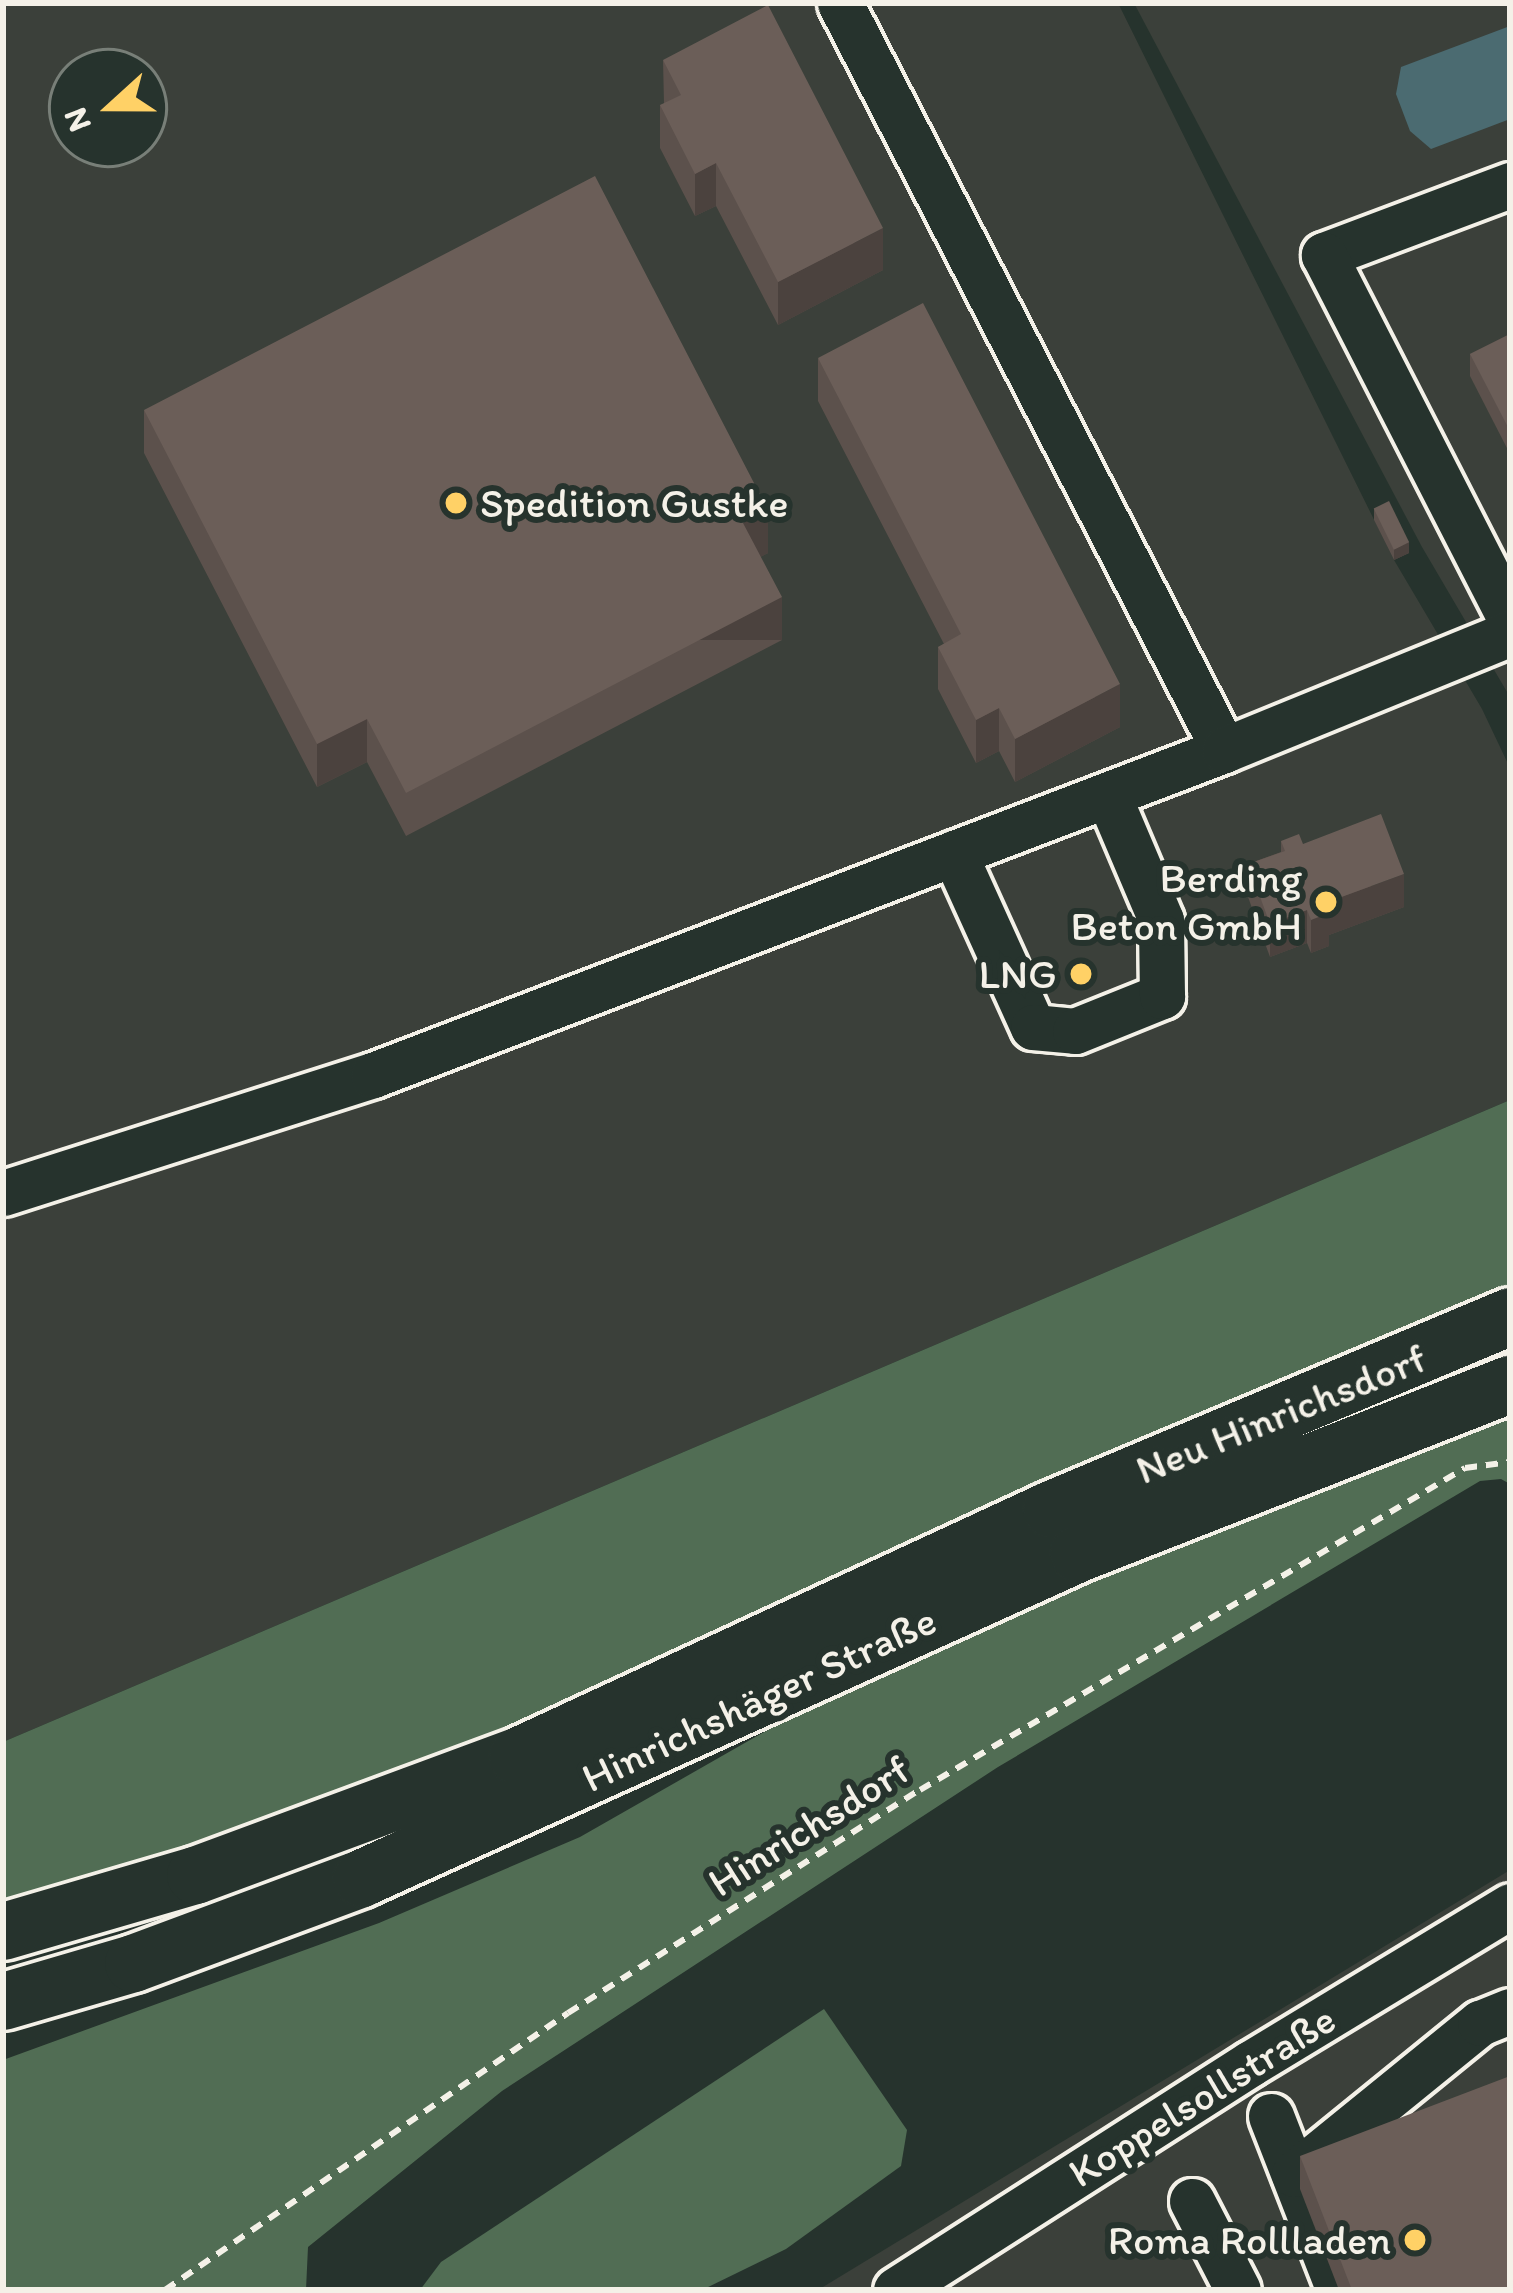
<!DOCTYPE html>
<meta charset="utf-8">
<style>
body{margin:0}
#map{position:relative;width:1513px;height:2293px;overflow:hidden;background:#26332d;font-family:Itim,sans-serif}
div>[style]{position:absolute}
.built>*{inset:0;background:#3b403a}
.green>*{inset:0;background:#516d54}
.water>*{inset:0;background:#4b6b71}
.path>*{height:6px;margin-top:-3px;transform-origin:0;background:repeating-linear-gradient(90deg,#f4f1e8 0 12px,transparent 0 21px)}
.roads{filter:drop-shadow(3px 0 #f4f1e8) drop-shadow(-3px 0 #f4f1e8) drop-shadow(0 3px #f4f1e8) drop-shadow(0 -3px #f4f1e8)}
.minor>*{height:45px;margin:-22.5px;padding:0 22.5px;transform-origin:22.5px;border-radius:22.5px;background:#26332d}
.major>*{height:57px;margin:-28.5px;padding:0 28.5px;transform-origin:28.5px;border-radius:28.5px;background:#26332d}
.wall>*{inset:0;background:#5c514c}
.shaded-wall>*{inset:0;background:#4b423e;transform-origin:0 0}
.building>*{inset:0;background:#6b5e58;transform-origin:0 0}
.dots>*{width:33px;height:33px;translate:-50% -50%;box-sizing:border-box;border:6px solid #26332d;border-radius:50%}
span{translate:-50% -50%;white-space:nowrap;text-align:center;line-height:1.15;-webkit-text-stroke:12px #26332d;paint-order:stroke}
.poi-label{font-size:42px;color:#f4f1e8}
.left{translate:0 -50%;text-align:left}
.right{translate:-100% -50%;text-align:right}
.street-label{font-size:42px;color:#f4f1e8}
.frame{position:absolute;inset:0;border:6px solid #f4f1e8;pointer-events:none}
.north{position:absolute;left:48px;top:48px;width:120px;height:120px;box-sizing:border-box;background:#26332d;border:3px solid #787f78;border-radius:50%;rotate:249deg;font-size:33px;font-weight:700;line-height:48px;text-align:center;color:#f4f1e8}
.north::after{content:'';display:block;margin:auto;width:42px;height:54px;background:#ffd166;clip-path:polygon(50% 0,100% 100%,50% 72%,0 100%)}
</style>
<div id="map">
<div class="built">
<i style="clip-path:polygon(evenodd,3px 3px,1118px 3px,1394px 560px,1482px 709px,1510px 768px,1510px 1100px,3px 1742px,3px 3px,72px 72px,144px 72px,144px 144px,72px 144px,72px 72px)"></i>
<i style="clip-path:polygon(1134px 3px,1510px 3px,1510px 697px,1422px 547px)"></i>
<i style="clip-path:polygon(1510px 1870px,1510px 2290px,818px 2290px)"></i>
</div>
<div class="green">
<i style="clip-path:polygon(1510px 1100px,1510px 1288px,509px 1732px,299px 1815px,3px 1908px,3px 1742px)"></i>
<i style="clip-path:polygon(1510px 1418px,1510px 1484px,1501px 1479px,1480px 1481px,998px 1767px,502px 2091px,308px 2247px,306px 2290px,3px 2290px,3px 2060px,379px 1923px,580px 1837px,850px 1683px,1044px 1593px)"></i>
<i style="clip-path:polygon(824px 2009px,907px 2130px,901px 2166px,786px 2249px,702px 2290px,420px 2290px,441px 2262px)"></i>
</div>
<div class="water">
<i style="clip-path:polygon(1510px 26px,1510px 119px,1431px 149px,1410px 131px,1396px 94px,1401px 67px)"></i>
</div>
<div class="path">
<i style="left:165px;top:2290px;width:489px;rotate:-34.5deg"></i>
<i style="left:568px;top:2013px;width:417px;rotate:-32.4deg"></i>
<i style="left:920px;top:1790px;width:633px;rotate:-30.58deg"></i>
<i style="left:1465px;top:1468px;width:45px;rotate:-7.6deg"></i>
</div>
<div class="roads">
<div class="minor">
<i style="left:840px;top:3px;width:840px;rotate:62.79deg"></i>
<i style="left:1510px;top:185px;width:199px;rotate:159.4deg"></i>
<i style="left:1324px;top:255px;width:409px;rotate:62.9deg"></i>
<i style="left:954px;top:853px;width:191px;rotate:65.6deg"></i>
<i style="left:1033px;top:1027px;width:42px;rotate:5.4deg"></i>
<i style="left:1075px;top:1031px;width:94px;rotate:-21.9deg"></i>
<i style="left:1162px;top:996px;width:76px;rotate:-90.8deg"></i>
<i style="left:1161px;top:920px;width:136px;rotate:-113deg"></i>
<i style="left:3px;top:1193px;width:388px;rotate:-17.7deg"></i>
<i style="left:373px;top:1075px;width:911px;rotate:-20.9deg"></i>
<i style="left:1224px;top:750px;width:309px;rotate:-22.2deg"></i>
<i style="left:1271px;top:2116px;width:187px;rotate:68.7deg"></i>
<i style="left:1294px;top:2174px;width:240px;rotate:-39.1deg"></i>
<i style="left:1480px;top:2023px;width:32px;rotate:-22deg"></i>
<i style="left:1192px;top:2201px;width:100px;rotate:62.7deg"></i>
<i style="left:896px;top:2290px;width:421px;rotate:-32.6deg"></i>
<i style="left:1251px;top:2063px;width:303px;rotate:-31.2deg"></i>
</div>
<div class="major">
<i style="left:3px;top:1931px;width:200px;rotate:-16.3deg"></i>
<i style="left:195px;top:1875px;width:343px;rotate:-20.3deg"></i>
<i style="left:517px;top:1756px;width:588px;rotate:-24.82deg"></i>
<i style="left:1051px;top:1509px;width:498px;rotate:-22.8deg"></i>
<i style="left:3px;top:2001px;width:135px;rotate:-16.3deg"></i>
<i style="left:133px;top:1963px;width:243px;rotate:-20.4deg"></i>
<i style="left:361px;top:1878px;width:787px;rotate:-24.38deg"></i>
<i style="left:1078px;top:1553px;width:464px;rotate:-21.4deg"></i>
</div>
</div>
<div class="wall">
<i style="clip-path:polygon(663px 60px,883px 270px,778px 325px,716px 206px,695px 216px,660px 148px,660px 105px,664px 104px)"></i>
<i style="clip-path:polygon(1510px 334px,1510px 454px,1470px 376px,1470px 354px)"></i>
<i style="clip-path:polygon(818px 358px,1120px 727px,1015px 782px,999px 751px,976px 763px,938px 689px,938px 647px,944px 644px,818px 401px)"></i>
<i style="clip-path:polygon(144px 410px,768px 553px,760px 557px,782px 640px,406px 836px,367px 762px,317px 787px,144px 453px)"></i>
<i style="clip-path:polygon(1374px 508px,1409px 553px,1394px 560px,1374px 520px)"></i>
<i style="clip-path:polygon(1281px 841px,1303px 844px,1404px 907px,1329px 935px,1329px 946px,1311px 953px,1307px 943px,1270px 957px,1248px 897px,1248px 864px,1281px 852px)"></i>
<i style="clip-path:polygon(1300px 2156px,1510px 2290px,1339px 2290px,1300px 2189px)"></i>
</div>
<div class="shaded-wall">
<i style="clip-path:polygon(716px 163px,716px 206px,695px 216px,695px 174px)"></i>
<i style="clip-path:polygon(883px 228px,883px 270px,778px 325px,778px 282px)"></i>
<i style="clip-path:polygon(768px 510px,768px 553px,743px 566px,743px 523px)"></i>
<i style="clip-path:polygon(1409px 542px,1409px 553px,1394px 560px,1394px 549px)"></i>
<i style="left:782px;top:597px;width:43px;height:424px;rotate:90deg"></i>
<i style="clip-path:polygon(1120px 684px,1120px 727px,1015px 782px,1015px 739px)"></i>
<i style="clip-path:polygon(999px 708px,999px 751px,976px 763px,976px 720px)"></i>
<i style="clip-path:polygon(367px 719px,367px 762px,317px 787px,317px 744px)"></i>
<i style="clip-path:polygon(1404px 874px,1404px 907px,1329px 935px,1329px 946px,1311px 953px,1311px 920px,1325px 903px)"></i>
<i style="clip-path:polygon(1307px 910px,1307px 943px,1270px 957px,1270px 924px)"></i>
</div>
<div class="building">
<i style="clip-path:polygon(768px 5px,883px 228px,778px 282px,716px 163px,695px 174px,660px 105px,681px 95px,663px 60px)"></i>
<i style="clip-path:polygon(595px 176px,768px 510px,743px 523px,782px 597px,406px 793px,367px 719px,317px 744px,144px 410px)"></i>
<i style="clip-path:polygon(923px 303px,1120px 684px,1015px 739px,999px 708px,976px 720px,938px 647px,961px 634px,818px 358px)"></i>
<i style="clip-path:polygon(1510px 334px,1510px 431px,1470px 354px)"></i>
<i style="left:1389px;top:501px;width:46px;height:17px;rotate:64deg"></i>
<i style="clip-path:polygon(1381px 814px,1404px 874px,1325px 903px,1329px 913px,1311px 920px,1307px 910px,1270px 924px,1248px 864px,1285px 851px,1281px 841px,1299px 834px,1303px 844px)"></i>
<i style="clip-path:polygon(1510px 2076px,1510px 2290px,1352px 2290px,1300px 2156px)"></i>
</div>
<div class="dots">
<i style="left:456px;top:503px;background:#ffd166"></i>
<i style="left:1326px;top:902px;background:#ffd166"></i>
<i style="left:1081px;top:974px;background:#ffd166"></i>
<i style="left:1415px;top:2240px;background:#ffd166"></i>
</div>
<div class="poi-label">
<span class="left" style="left:480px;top:503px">Spedition Gustke</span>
<span class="right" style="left:1302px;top:902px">Berding<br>Beton GmbH</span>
<span class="right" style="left:1057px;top:974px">LNG</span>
<span class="right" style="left:1391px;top:2240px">Roma Rollladen</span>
</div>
<div class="street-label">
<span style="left:1281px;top:1414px;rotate:-22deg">Neu Hinrichsdorf</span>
<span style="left:759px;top:1699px;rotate:-25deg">Hinrichshäger Straße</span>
<span style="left:809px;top:1826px;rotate:-32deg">Hinrichsdorf</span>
<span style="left:1202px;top:2096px;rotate:-32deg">Koppelsollstraße</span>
</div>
<div class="frame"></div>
<div class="north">N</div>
</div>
